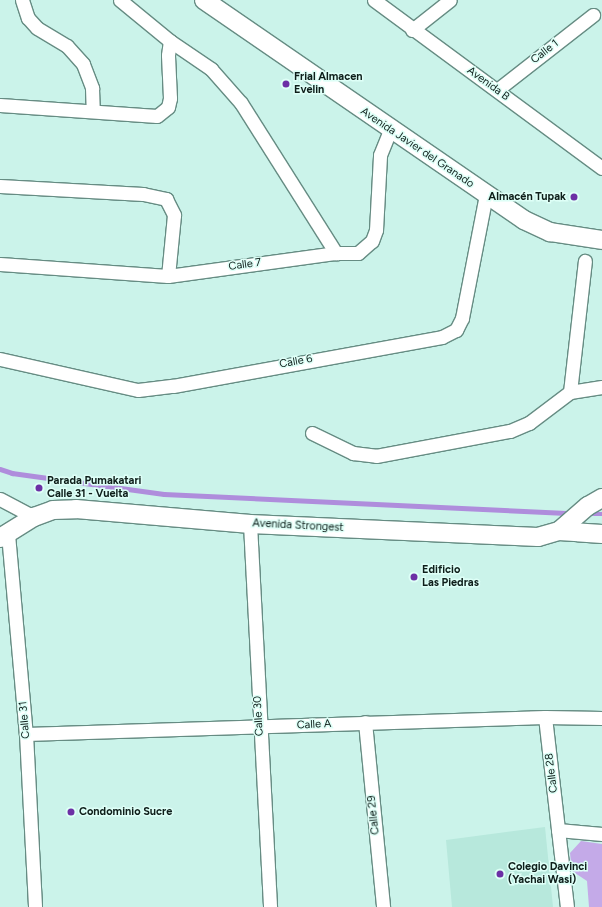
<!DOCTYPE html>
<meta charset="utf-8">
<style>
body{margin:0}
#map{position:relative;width:602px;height:907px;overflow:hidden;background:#cbf3ea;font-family:Figtree,sans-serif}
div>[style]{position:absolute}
.built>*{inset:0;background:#b7e8dc}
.green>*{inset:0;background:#c4aae8}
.stream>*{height:4.5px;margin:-2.25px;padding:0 2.25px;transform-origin:2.25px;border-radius:2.25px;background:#af8ddc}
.roads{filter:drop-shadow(1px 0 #668c83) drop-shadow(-1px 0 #668c83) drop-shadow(0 1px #668c83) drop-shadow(0 -1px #668c83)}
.street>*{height:13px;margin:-6.5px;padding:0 6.5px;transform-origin:6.5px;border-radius:6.5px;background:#fff}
.secondary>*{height:18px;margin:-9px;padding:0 9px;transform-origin:9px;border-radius:9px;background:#fff}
.dots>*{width:11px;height:11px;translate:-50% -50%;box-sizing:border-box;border:2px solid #defff7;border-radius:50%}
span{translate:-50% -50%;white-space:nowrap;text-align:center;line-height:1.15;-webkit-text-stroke:3px #defff7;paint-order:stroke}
.street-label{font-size:11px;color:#0e1e1a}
.poi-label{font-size:11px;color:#0e1e1a;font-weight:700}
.left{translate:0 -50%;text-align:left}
.right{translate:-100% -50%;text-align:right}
</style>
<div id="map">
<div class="built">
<i style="clip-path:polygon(545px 827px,553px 907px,452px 907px,446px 840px)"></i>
</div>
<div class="green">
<i style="clip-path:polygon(581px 841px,602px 844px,602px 907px,589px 907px,587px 881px,572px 871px,570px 853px)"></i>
</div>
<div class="stream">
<i style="left:0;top:469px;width:13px;rotate:18deg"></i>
<i style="left:12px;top:473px;width:153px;rotate:7.9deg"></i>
<i style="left:164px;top:494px;width:408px;rotate:2.7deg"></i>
<i style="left:587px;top:514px;width:15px"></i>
</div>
<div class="roads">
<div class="street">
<i style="left:22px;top:0;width:19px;rotate:72deg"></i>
<i style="left:28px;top:18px;width:13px;rotate:48deg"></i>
<i style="left:37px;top:28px;width:35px;rotate:31deg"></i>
<i style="left:67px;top:46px;width:24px;rotate:48deg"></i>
<i style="left:83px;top:64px;width:26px;rotate:69deg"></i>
<i style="left:92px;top:88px;width:23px;rotate:88deg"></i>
<i style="left:120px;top:0;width:65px;rotate:39.4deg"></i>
<i style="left:170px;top:41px;width:50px;rotate:34.3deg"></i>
<i style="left:211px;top:69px;width:45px;rotate:48.6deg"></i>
<i style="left:241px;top:103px;width:178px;rotate:57.7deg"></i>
<i style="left:374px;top:0;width:283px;rotate:36.4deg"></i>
<i style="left:412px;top:30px;width:48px;rotate:-38.3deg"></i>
<i style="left:497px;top:90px;width:122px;rotate:-38deg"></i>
<i style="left:0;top:105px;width:157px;rotate:4deg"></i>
<i style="left:157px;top:116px;width:14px;rotate:-39deg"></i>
<i style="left:168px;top:107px;width:9px;rotate:-77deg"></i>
<i style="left:170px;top:98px;width:43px;rotate:-92.7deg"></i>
<i style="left:168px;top:55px;width:14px;rotate:-82deg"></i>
<i style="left:0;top:186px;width:143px;rotate:3.2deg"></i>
<i style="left:143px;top:194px;width:24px;rotate:12deg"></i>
<i style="left:166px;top:199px;width:18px;rotate:63deg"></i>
<i style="left:174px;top:215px;width:61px;rotate:95.6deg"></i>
<i style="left:0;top:264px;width:168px;rotate:4.1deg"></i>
<i style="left:168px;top:276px;width:170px;rotate:-7.8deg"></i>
<i style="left:336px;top:253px;width:22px"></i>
<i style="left:358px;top:253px;width:18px;rotate:-41deg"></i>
<i style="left:372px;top:241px;width:12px;rotate:-70deg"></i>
<i style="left:376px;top:230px;width:75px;rotate:-86.9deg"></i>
<i style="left:380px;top:155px;width:27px;rotate:-68deg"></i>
<i style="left:0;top:359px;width:141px;rotate:12.7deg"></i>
<i style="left:138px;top:390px;width:35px;rotate:-7deg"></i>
<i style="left:173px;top:386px;width:273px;rotate:-10.3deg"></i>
<i style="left:442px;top:337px;width:16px;rotate:-27deg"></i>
<i style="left:456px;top:330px;width:13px;rotate:-63deg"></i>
<i style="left:462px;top:318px;width:125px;rotate:-79deg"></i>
<i style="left:570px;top:392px;width:132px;rotate:-83.5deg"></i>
<i style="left:312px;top:433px;width:46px;rotate:26deg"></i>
<i style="left:353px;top:453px;width:23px;rotate:7deg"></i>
<i style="left:376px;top:456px;width:136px;rotate:-10.6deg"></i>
<i style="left:510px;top:431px;width:21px;rotate:-23deg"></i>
<i style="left:529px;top:423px;width:51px;rotate:-37.1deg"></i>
<i style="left:570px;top:392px;width:32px;rotate:-9deg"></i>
<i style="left:0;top:499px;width:38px;rotate:28deg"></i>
<i style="left:250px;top:524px;width:384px;rotate:87deg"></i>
<i style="left:8px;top:534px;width:201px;rotate:84.9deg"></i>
<i style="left:26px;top:734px;width:173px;rotate:87deg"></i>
<i style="left:545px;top:717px;width:191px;rotate:83.4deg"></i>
<i style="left:365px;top:722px;width:186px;rotate:84.4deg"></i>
<i style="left:26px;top:734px;width:519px;rotate:-1.88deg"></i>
<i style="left:545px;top:717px;width:57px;rotate:1deg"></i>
<i style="left:558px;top:830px;width:44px;rotate:5.2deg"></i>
</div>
<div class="secondary">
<i style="left:204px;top:0;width:388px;rotate:34.5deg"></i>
<i style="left:524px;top:220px;width:29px;rotate:25deg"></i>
<i style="left:550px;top:232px;width:53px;rotate:8.7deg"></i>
<i style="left:559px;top:531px;width:38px;rotate:-41deg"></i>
<i style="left:588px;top:506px;width:16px;rotate:-30deg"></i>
<i style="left:0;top:538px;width:40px;rotate:-32deg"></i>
<i style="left:34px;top:517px;width:20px;rotate:-20deg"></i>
<i style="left:53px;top:510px;width:23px;rotate:-2deg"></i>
<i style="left:76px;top:509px;width:175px;rotate:4.9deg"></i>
<i style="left:250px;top:524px;width:288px;rotate:2.6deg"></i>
<i style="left:538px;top:537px;width:22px;rotate:-16deg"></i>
<i style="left:559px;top:531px;width:43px;rotate:4deg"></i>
</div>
</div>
<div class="dots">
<i style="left:286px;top:84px;background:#6c2fa5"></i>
<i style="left:574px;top:197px;background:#6c2fa5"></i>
<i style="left:39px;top:488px;background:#6c2fa5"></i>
<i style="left:414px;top:577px;background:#6c2fa5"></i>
<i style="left:71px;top:812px;background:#6c2fa5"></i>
<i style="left:500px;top:874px;background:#6c2fa5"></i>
</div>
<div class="street-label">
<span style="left:545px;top:52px;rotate:-38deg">Calle 1</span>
<span style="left:488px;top:84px;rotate:36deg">Avenida B</span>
<span style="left:417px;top:148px;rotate:34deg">Avenida Javier del Granado</span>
<span style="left:245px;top:265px;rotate:-8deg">Calle 7</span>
<span style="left:296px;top:362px;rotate:-10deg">Calle 6</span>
<span style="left:298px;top:526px;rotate:3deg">Avenida Strongest</span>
<span style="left:259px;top:716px;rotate:-93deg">Calle 30</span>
<span style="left:25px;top:720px;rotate:-95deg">Calle 31</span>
<span style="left:314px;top:725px;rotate:-3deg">Calle A</span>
<span style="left:552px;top:773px;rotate:-97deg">Calle 28</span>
<span style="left:374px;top:815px;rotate:-96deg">Calle 29</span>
</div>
<div class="poi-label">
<span class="left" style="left:294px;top:84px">Frial Almacen<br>Evelin</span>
<span class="right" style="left:566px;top:197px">Almacén Tupak</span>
<span class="left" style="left:47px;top:488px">Parada Pumakatari<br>Calle 31 - Vuelta</span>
<span class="left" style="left:422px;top:577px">Edificio<br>Las Piedras</span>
<span class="left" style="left:79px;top:812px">Condominio Sucre</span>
<span class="left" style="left:508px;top:874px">Colegio Davinci<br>(Yachai Wasi)</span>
</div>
</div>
